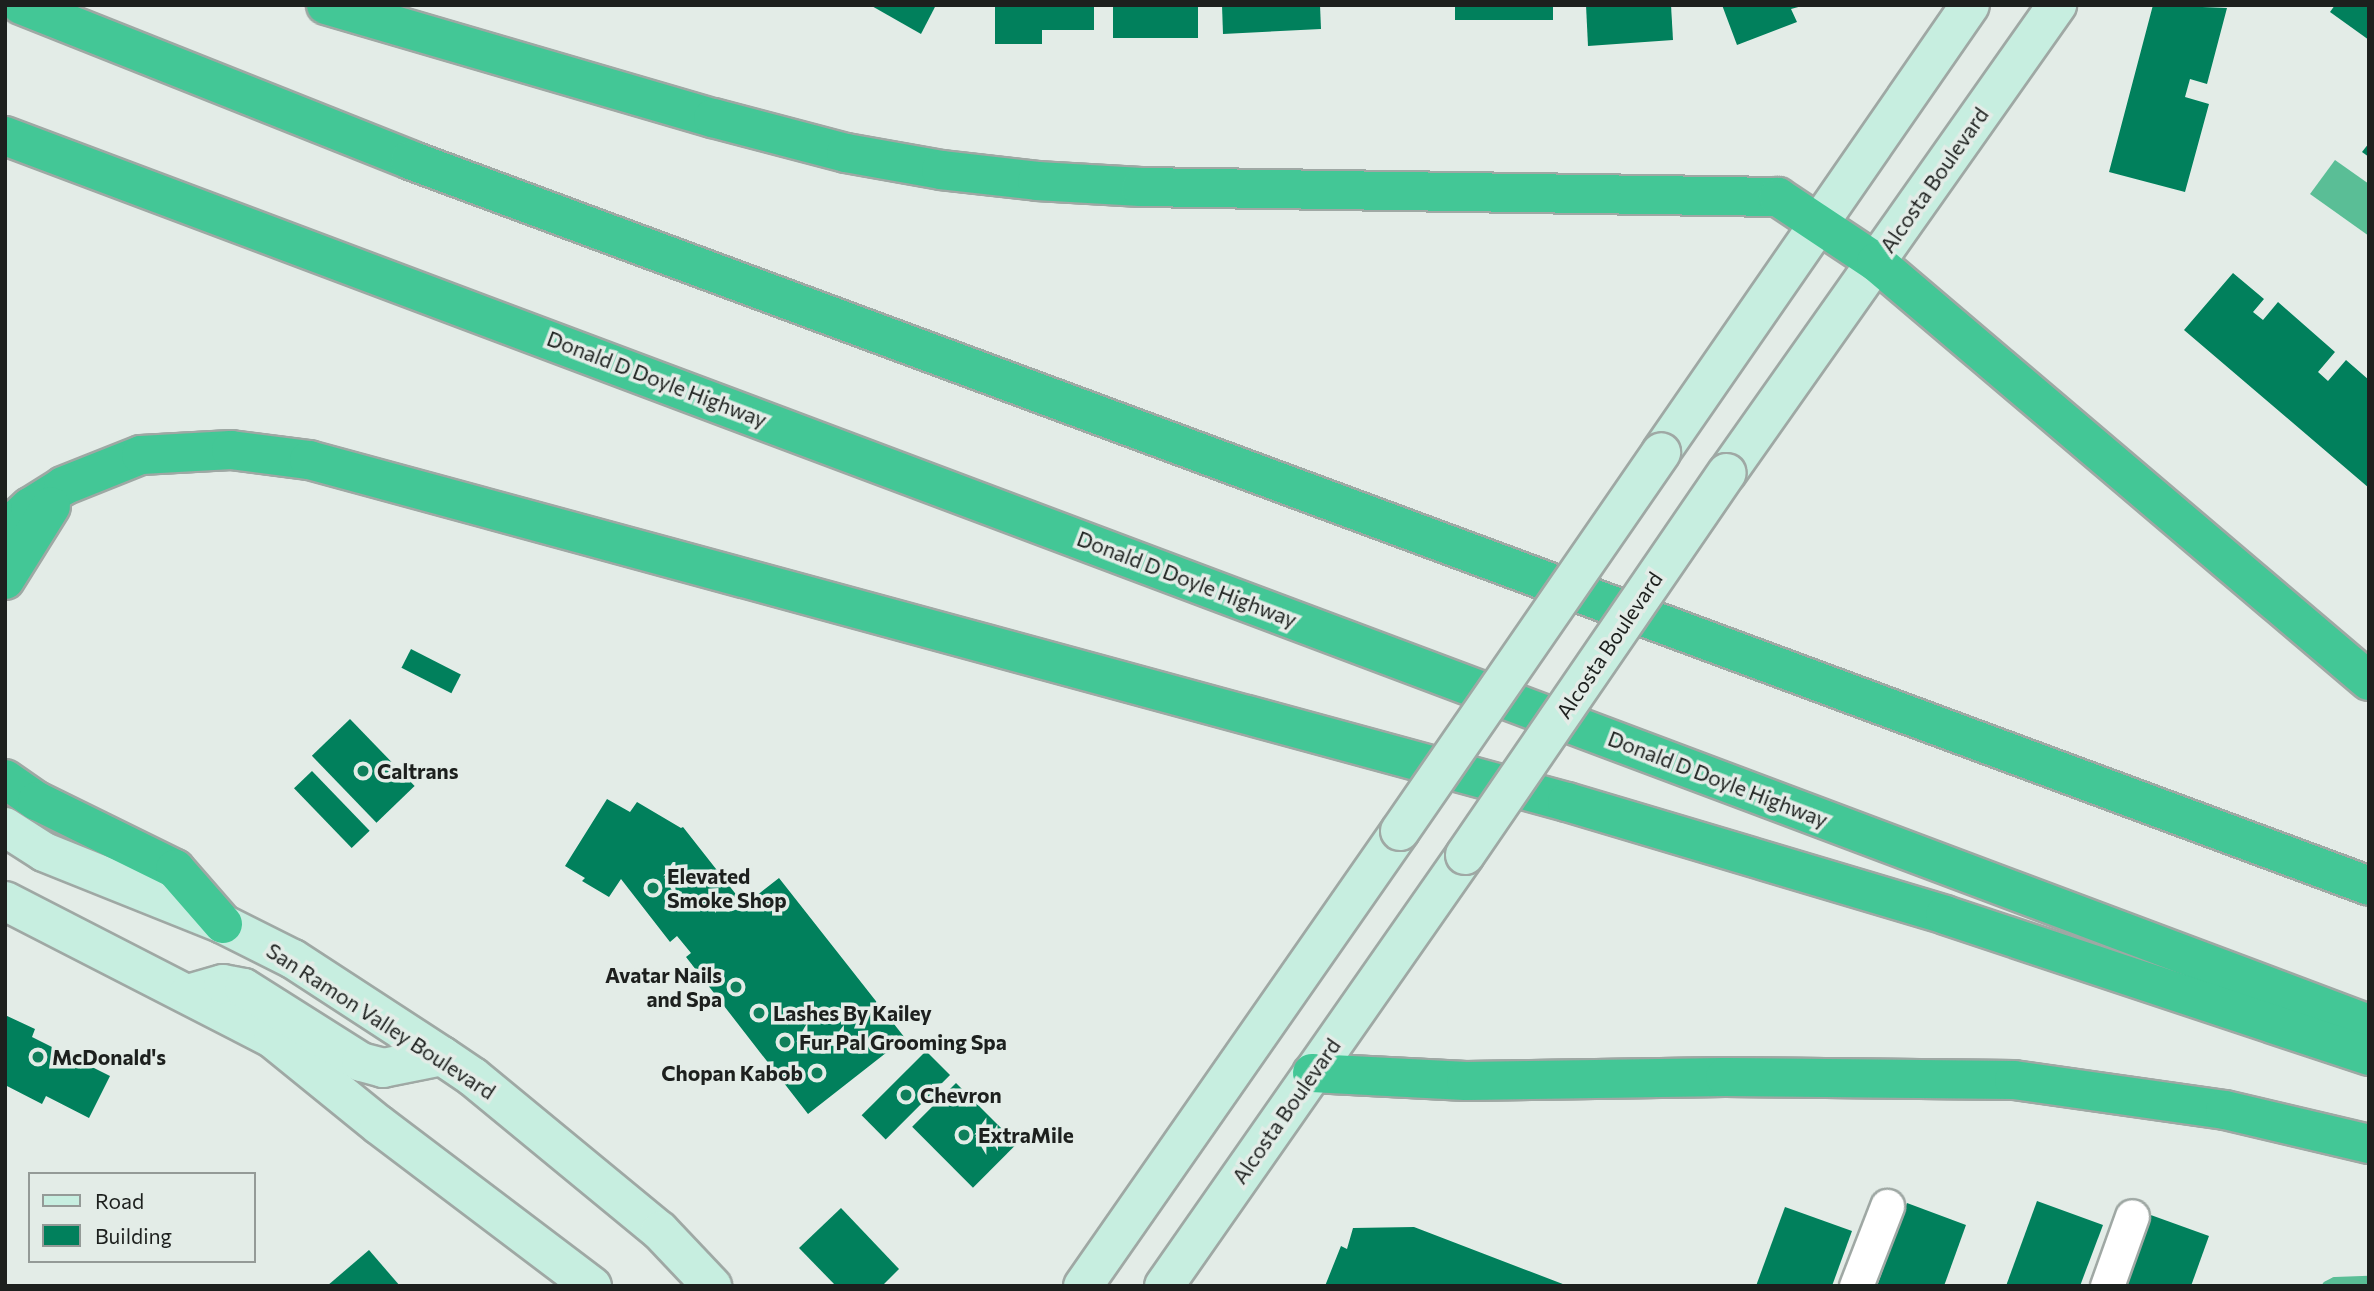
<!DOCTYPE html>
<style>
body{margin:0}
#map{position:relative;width:2374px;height:1291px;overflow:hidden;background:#e3ece7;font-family:Commissioner,sans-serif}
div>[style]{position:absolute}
.water>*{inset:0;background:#5abe96}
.stream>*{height:10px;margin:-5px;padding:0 5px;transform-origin:5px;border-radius:5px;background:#5abe96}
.building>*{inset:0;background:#01805c;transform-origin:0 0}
.roads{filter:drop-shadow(2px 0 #9fa8a4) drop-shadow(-2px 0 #9fa8a4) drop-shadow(0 2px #9fa8a4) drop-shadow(0 -2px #9fa8a4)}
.minor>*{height:33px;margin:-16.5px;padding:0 16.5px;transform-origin:16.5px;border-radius:16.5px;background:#fff}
.secondary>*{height:38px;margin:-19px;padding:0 19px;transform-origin:19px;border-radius:19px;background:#c7eee0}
.motorway>*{height:38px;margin:-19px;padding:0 19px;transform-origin:19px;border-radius:19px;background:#43c796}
.bridges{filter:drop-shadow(2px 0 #9fa8a4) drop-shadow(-2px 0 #9fa8a4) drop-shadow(0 2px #9fa8a4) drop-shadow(0 -2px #9fa8a4)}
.secondary-bridge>*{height:38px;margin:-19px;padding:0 19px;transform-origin:19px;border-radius:19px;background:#c7eee0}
.dots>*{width:19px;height:19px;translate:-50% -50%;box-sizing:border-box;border:4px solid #e3ece7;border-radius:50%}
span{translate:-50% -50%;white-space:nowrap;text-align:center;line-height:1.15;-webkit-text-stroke:7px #e3ece7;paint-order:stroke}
.street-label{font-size:21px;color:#1d201e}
.poi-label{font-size:21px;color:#1d201e;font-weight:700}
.left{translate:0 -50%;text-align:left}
.right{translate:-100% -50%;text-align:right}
.frame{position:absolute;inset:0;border:7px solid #1d201e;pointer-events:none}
.legend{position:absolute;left:28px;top:1172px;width:228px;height:91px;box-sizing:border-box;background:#e3ece7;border:2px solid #949a97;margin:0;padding:9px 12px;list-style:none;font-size:21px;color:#1d201e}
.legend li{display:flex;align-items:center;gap:14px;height:35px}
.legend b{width:35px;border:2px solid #949a97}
</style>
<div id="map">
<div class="water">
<i style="clip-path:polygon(2335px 160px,2369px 184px,2369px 236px,2310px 194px)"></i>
</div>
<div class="stream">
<i style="left:2327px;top:1286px;width:9px;rotate:-27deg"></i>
<i style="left:2335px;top:1282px;width:34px;rotate:-2deg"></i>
</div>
<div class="building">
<i style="clip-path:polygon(870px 5px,936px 5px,921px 34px)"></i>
<i style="clip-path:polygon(995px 5px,1094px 5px,1094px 30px,1042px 30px,1042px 44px,995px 44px)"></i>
<i style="left:1113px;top:5px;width:85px;height:33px"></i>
<i style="clip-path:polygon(1222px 5px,1320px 5px,1321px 29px,1223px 34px)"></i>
<i style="left:1455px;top:5px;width:98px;height:15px"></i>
<i style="clip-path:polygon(1586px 5px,1671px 5px,1673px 40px,1588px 46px)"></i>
<i style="clip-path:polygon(1722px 5px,1802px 5px,1802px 6px,1791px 9px,1797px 22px,1737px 45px)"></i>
<i style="clip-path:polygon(2153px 5px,2227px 8px,2207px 84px,2190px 79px,2185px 97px,2209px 104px,2185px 192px,2109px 172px)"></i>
<i style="clip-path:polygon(2335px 5px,2369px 5px,2369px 40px,2330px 12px)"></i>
<i style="clip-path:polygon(2369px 143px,2369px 157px,2362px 152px)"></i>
<i style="clip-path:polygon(2233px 273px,2264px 299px,2253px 312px,2263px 320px,2278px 302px,2335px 352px,2318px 372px,2328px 381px,2346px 360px,2369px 380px,2369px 488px,2184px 330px)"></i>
<i style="left:411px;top:649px;width:56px;height:21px;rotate:27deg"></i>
<i style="left:350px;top:719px;width:93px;height:53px;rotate:46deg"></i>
<i style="left:312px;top:771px;width:83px;height:25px;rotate:46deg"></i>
<i style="clip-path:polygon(607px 799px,630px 812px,637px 802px,681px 828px,683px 827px,742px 902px,753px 893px,756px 896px,779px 878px,905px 1038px,808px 1114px,686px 957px,691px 953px,677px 936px,670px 942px,621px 879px,609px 897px,582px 881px,585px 878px,565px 866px)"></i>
<i style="clip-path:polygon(5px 1015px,35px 1029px,32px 1037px,110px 1076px,89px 1118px,46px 1096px,42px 1104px,5px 1085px)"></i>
<i style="left:926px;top:1051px;width:34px;height:91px;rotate:45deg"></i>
<i style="left:956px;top:1083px;width:86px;height:62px;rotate:45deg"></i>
<i style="clip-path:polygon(2037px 1201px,2103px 1225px,2080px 1286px,2006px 1286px)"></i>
<i style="clip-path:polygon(1907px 1203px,1966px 1225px,1944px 1286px,1877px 1286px)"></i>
<i style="clip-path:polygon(1785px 1207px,1852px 1231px,1832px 1286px,1756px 1286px)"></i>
<i style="clip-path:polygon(841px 1208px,899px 1269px,882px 1286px,836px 1286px,799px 1248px)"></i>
<i style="clip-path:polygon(2148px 1214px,2209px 1236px,2191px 1286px,2122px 1286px)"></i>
<i style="clip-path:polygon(1414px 1227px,1568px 1286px,1325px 1286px,1341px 1246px,1347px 1249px,1353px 1228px)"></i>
<i style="clip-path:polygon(369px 1250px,400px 1286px,327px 1286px)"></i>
</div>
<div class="roads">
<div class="minor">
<i style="left:1856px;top:1286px;width:86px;rotate:-68.8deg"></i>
<i style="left:2107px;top:1286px;width:74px;rotate:-70.3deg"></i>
</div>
<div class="secondary">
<i style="left:1661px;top:452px;width:543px;rotate:-55.34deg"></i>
<i style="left:1727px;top:473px;width:573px;rotate:-54.81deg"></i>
<i style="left:5px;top:827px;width:46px;rotate:32.7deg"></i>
<i style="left:44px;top:852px;width:193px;rotate:21.9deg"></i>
<i style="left:223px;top:924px;width:78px;rotate:26.6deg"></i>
<i style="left:293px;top:959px;width:178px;rotate:33.1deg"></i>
<i style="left:442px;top:1056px;width:37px;rotate:34deg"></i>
<i style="left:473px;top:1077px;width:242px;rotate:39.5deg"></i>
<i style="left:660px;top:1231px;width:76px;rotate:46.6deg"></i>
<i style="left:5px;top:901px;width:301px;rotate:27.2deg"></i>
<i style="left:273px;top:1039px;width:136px;rotate:39.1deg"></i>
<i style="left:379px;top:1125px;width:267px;rotate:37.1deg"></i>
<i style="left:188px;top:994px;width:36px;rotate:-16deg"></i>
<i style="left:223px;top:984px;width:21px;rotate:11deg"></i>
<i style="left:244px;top:988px;width:138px;rotate:32.3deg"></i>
<i style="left:361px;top:1062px;width:23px;rotate:15deg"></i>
<i style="left:383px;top:1068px;width:60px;rotate:-11.5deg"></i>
<i style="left:1083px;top:1286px;width:555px;rotate:-55.13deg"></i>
<i style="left:1164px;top:1286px;width:526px;rotate:-55.07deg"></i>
</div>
<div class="motorway">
<i style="left:21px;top:5px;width:419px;rotate:21.7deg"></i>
<i style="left:410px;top:160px;width:2089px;rotate:20.33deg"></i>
<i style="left:326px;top:5px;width:403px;rotate:16.3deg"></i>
<i style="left:713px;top:118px;width:138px;rotate:14.7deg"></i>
<i style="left:846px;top:153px;width:97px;rotate:10.1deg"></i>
<i style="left:941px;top:170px;width:97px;rotate:6.5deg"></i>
<i style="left:1037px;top:181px;width:104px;rotate:3.3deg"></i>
<i style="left:1141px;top:187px;width:637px;rotate:0.9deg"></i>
<i style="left:1778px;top:197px;width:118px;rotate:33.6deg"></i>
<i style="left:1876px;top:262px;width:647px;rotate:40.36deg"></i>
<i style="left:5px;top:136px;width:2525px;rotate:20.59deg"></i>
<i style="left:5px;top:530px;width:34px;rotate:-43deg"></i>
<i style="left:30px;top:507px;width:39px;rotate:-32deg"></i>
<i style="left:63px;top:486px;width:84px;rotate:-21.7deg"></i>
<i style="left:141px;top:455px;width:90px;rotate:-3.2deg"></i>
<i style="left:231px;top:450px;width:79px;rotate:7.3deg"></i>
<i style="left:309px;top:460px;width:1304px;rotate:15.21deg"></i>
<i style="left:1567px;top:802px;width:395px;rotate:16.6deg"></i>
<i style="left:1945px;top:915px;width:447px;rotate:18.4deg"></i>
<i style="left:5px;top:580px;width:87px;rotate:-58.1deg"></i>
<i style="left:5px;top:779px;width:39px;rotate:35deg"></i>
<i style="left:37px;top:801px;width:154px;rotate:26.2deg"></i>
<i style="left:175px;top:869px;width:73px;rotate:48.9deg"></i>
<i style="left:1312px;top:1073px;width:154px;rotate:3deg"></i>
<i style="left:1466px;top:1081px;width:259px;rotate:-0.9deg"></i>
<i style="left:1725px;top:1077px;width:289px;rotate:0.6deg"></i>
<i style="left:2014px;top:1080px;width:213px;rotate:8.1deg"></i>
<i style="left:2225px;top:1110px;width:148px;rotate:13.3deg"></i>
</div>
</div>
<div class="bridges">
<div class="secondary-bridge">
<i style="left:1400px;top:831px;width:460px;rotate:-55.4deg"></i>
<i style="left:1465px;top:855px;width:463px;rotate:-55.6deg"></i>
</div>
</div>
<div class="dots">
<i style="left:363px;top:771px;background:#0f7f5b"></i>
<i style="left:653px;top:888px;background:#0f7f5b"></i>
<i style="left:736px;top:987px;background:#0f7f5b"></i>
<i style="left:759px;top:1013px;background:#0f7f5b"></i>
<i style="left:785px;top:1042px;background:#0f7f5b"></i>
<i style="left:38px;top:1057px;background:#0f7f5b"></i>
<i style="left:817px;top:1073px;background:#0f7f5b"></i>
<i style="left:906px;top:1095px;background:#0f7f5b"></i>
<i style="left:964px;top:1135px;background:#0f7f5b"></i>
</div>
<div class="street-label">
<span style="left:1934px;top:180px;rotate:-55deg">Alcosta Boulevard</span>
<span style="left:657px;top:379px;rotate:21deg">Donald D Doyle Highway</span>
<span style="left:1187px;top:579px;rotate:21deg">Donald D Doyle Highway</span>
<span style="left:1609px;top:645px;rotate:-56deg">Alcosta Boulevard</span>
<span style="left:1718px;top:779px;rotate:21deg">Donald D Doyle Highway</span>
<span style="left:381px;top:1021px;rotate:33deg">San Ramon Valley Boulevard</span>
<span style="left:1286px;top:1111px;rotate:-55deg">Alcosta Boulevard</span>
</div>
<div class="poi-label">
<span class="left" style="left:377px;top:771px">Caltrans</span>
<span class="left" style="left:667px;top:888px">Elevated<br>Smoke Shop</span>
<span class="right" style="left:722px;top:987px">Avatar Nails<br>and Spa</span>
<span class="left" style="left:773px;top:1013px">Lashes By Kailey</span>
<span class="left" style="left:799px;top:1042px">Fur Pal Grooming Spa</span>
<span class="left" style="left:52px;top:1057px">McDonald's</span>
<span class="right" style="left:803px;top:1073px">Chopan Kabob</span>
<span class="left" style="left:920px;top:1095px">Chevron</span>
<span class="left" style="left:978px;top:1135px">ExtraMile</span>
</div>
<div class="frame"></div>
<ul class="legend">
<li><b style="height:9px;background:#c7eee0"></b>Road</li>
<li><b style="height:19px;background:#01805c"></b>Building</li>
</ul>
</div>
